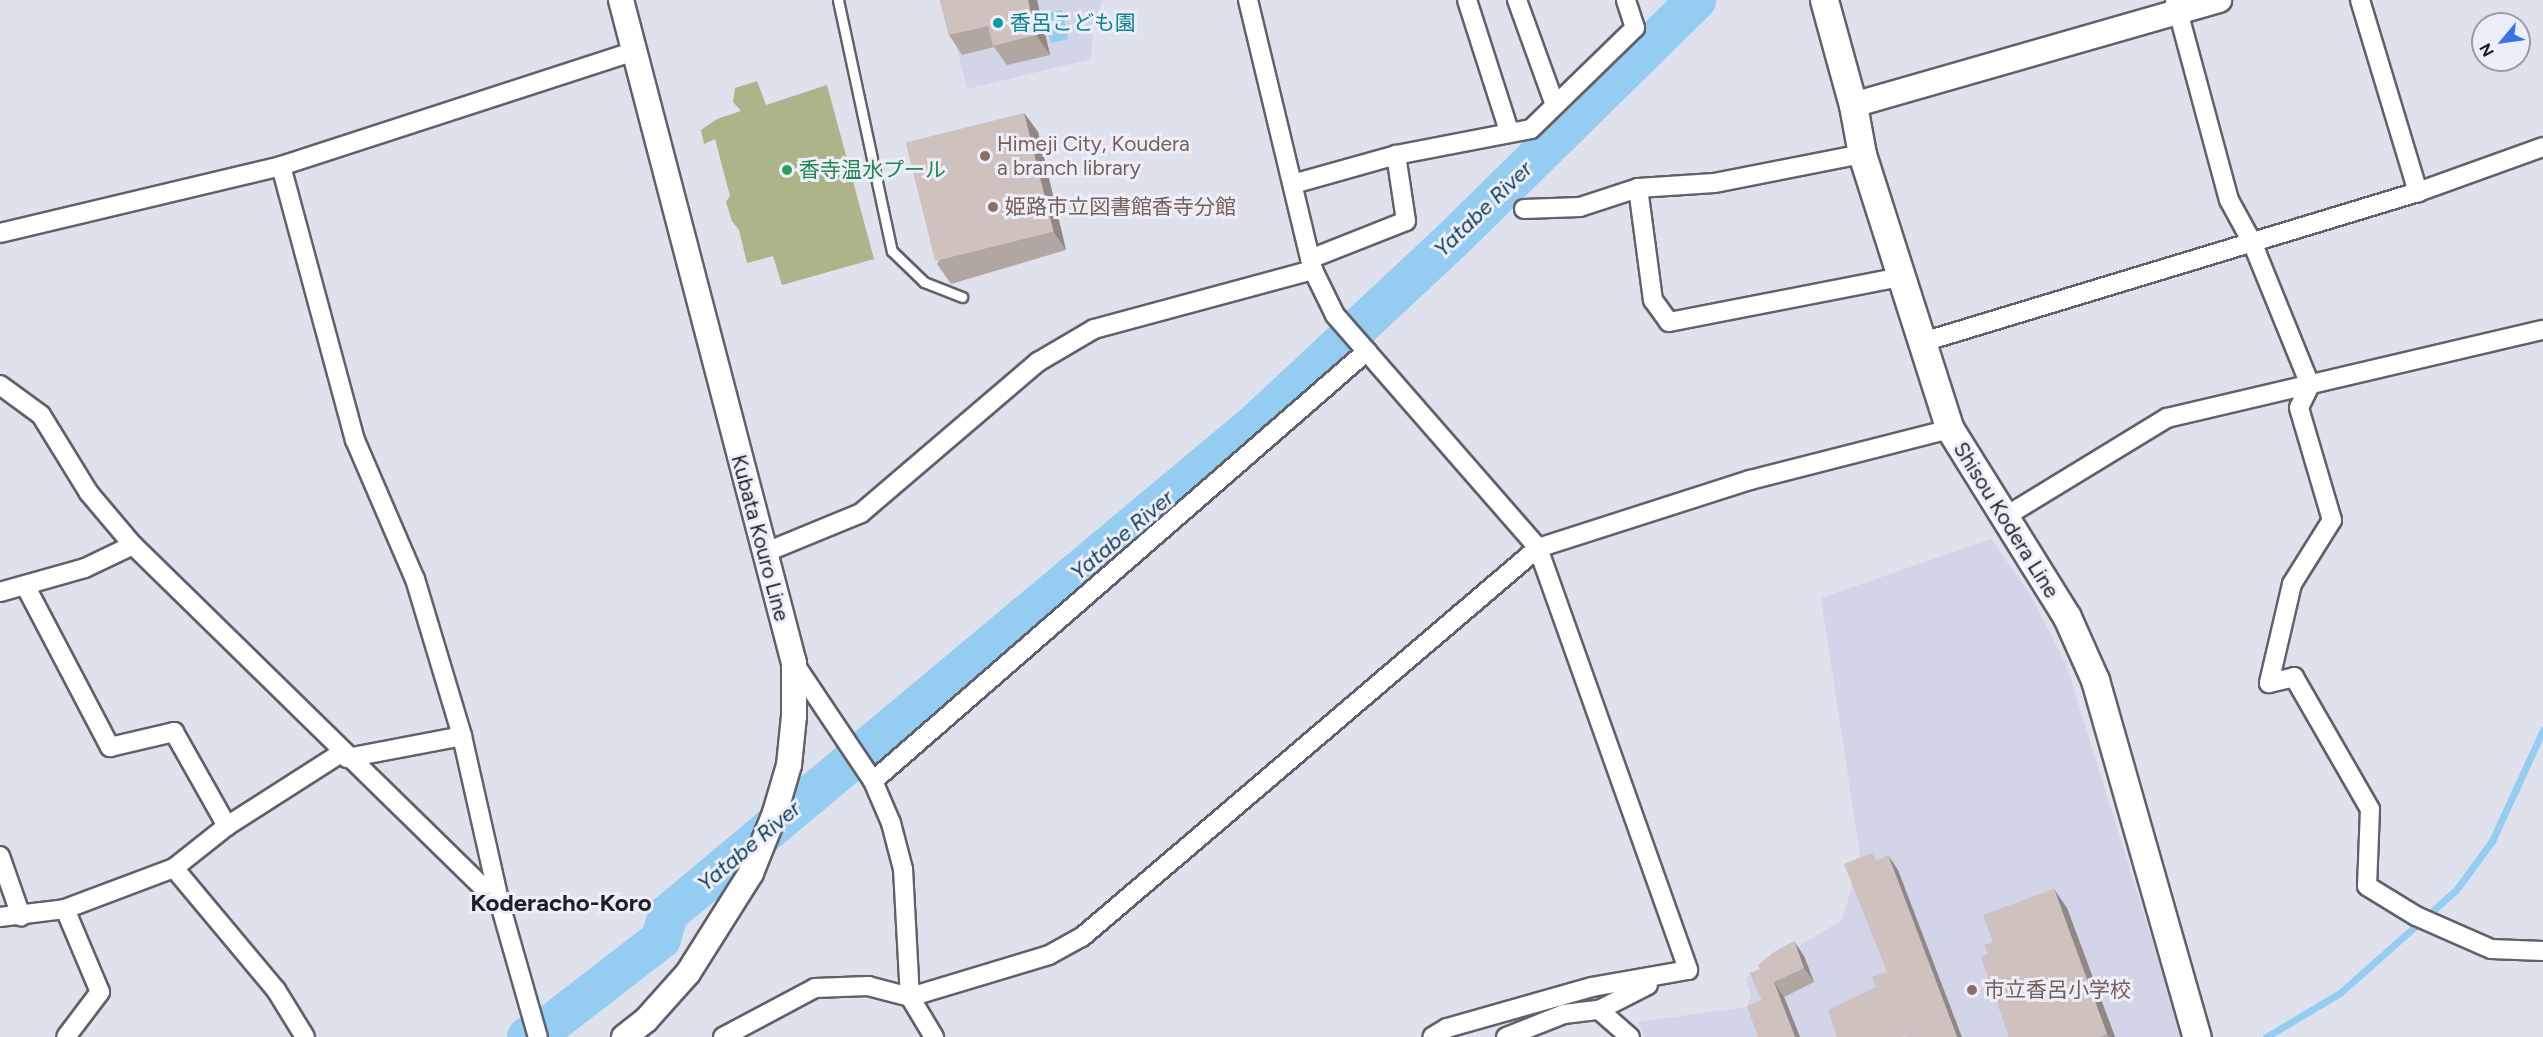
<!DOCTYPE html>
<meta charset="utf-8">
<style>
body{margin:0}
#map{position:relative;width:2543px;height:1037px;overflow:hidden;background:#dfe1ed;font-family:Figtree,"Noto Sans JP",sans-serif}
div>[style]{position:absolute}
.built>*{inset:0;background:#d1d5e7}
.green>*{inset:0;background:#adb489}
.water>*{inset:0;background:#94cdf1;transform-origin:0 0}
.stream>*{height:7px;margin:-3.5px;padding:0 3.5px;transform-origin:3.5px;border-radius:3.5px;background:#94cdf1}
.river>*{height:40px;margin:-20px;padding:0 20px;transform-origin:20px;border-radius:20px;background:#94cdf1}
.roads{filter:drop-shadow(2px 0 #5f616b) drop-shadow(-2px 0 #5f616b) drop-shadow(0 2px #5f616b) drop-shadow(0 -2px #5f616b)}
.lane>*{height:9px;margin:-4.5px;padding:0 4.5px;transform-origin:4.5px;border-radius:4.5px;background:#fff}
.street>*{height:18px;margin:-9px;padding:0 9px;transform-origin:9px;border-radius:9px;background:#fff}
.secondary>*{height:24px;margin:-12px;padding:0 12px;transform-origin:12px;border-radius:12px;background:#fff}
.primary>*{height:27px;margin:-13.5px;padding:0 13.5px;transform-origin:13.5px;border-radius:13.5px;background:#fff}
.wall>*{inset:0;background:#b2a6a3}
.shaded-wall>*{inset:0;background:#918785}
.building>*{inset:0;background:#cfc1be;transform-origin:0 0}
.dots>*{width:16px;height:16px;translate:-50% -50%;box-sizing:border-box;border:3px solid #eceefa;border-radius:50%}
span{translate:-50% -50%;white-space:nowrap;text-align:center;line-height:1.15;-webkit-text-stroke:6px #eceefa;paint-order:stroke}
.culture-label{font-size:21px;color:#0d838f}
.left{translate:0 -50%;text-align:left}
.education-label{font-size:21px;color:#785e54}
.leisure-label{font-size:21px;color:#27864d}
.street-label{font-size:21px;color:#1e1f23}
.water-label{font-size:22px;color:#0e3c55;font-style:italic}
.quarter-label{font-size:24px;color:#1e1f23;font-weight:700}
.north{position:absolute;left:2471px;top:12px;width:60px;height:60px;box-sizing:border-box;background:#eceefa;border:2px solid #9a9ba4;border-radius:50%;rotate:241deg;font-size:16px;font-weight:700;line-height:24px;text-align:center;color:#1e1f23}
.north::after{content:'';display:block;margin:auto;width:21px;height:27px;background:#3a74e3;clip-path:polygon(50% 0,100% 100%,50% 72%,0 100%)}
</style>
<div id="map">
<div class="built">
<i style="clip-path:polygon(945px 0,1103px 0,1093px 28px,1091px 59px,967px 89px)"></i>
<i style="clip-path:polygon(1991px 539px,2031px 596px,2066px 664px,2182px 1037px,1645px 1037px,1637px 1022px,1747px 1007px,1751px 994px,1745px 978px,1842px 920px,1854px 879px,1863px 875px,1821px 598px)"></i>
</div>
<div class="green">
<i style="clip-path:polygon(757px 81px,766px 105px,827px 85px,874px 259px,782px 285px,773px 256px,747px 263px,739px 230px,732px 221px,726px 202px,730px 196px,715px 139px,704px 144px,701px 130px,717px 119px,741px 111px,733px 102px,735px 88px)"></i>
</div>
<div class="water">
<i style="left:1062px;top:10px;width:30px;height:18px;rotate:78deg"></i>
</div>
<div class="stream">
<i style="left:2266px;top:1037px;width:86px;rotate:-30.7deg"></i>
<i style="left:2340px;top:993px;width:155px;rotate:-41.6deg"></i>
<i style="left:2456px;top:890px;width:61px;rotate:-53.7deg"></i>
<i style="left:2492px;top:841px;width:122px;rotate:-65.3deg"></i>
</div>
<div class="river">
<i style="left:527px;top:1037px;width:27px;rotate:-28deg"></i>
<i style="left:551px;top:1024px;width:139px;rotate:-37.7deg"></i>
<i style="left:661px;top:939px;width:26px;rotate:-74deg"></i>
<i style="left:668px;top:914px;width:766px;rotate:-39.86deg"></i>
<i style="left:1256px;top:423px;width:260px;rotate:-43deg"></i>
<i style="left:1446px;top:246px;width:351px;rotate:-44.5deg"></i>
</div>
<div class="roads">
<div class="lane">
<i style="left:838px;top:0;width:257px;rotate:77.9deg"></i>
<i style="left:892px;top:251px;width:45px;rotate:44.1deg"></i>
<i style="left:924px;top:282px;width:41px;rotate:21.5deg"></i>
</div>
<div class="street">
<i style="left:1248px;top:0;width:278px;rotate:76.5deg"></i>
<i style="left:1313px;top:270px;width:50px;rotate:63.9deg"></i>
<i style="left:1335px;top:315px;width:309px;rotate:48.9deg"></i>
<i style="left:1538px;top:548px;width:448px;rotate:70.4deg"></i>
<i style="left:1688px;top:970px;width:97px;rotate:170deg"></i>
<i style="left:1592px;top:987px;width:151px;rotate:164.2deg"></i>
<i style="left:1447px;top:1028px;width:17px;rotate:149deg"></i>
<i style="left:1467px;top:0;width:138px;rotate:72.2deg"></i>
<i style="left:1517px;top:0;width:112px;rotate:70.1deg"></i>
<i style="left:2175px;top:0;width:207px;rotate:74.9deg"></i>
<i style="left:2229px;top:200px;width:48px;rotate:61.3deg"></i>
<i style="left:2252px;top:242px;width:154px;rotate:67.9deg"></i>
<i style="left:2310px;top:385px;width:25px;rotate:116deg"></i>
<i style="left:2299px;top:408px;width:117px;rotate:73.6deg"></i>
<i style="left:2332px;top:520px;width:75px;rotate:122deg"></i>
<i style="left:2292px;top:584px;width:102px;rotate:103.1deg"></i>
<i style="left:2269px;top:683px;width:26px;rotate:-13deg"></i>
<i style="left:2294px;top:677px;width:152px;rotate:60.1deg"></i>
<i style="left:2370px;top:809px;width:77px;rotate:92.2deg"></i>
<i style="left:2367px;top:886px;width:57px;rotate:31.5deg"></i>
<i style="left:2416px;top:916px;width:82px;rotate:23.7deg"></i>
<i style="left:2491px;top:949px;width:52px;rotate:2.2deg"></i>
<i style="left:2360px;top:0;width:201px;rotate:73.2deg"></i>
<i style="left:1862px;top:154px;width:151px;rotate:168.9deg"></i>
<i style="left:1714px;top:183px;width:76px;rotate:176.2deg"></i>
<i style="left:1638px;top:188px;width:113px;rotate:82.4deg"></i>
<i style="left:1653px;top:300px;width:27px;rotate:54deg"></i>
<i style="left:1669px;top:322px;width:236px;rotate:-11deg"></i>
<i style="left:281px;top:166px;width:284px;rotate:74.9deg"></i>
<i style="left:355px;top:440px;width:151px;rotate:66.7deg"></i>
<i style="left:415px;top:579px;width:164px;rotate:73.3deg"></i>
<i style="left:462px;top:736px;width:172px;rotate:77.3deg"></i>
<i style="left:500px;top:904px;width:138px;rotate:74.1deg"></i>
<i style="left:1293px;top:184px;width:107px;rotate:-15.7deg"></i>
<i style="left:1396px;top:155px;width:137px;rotate:-10.9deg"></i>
<i style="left:1531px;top:129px;width:145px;rotate:-44.2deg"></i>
<i style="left:1635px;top:28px;width:29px;rotate:-108deg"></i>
<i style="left:1524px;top:209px;width:56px;rotate:-2deg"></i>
<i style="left:1580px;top:207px;width:61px;rotate:-18.1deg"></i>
<i style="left:0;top:233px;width:289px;rotate:-13.4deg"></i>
<i style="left:281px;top:166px;width:372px;rotate:-18deg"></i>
<i style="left:1310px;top:259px;width:103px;rotate:-21.6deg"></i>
<i style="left:1406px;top:221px;width:67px;rotate:-98.6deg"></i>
<i style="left:1923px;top:342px;width:517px;rotate:-16.86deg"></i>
<i style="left:2418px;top:192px;width:133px;rotate:-19.8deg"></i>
<i style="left:0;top:385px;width:51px;rotate:36.2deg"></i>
<i style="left:41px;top:415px;width:92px;rotate:58.4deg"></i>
<i style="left:89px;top:493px;width:68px;rotate:49.8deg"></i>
<i style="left:133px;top:545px;width:513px;rotate:44.37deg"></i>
<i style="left:2003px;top:518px;width:192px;rotate:-31.4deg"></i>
<i style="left:2167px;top:418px;width:386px;rotate:-13.2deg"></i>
<i style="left:764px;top:553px;width:105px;rotate:-22.4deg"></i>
<i style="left:861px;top:513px;width:233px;rotate:-40.5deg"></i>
<i style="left:1038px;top:362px;width:65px;rotate:-30.5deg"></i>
<i style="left:1094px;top:329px;width:227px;rotate:-15.1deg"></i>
<i style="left:26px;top:587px;width:181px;rotate:62.3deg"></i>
<i style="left:110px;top:747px;width:66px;rotate:-13.2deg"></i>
<i style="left:174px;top:732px;width:108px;rotate:60.6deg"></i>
<i style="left:0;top:592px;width:88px;rotate:-15.8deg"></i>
<i style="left:85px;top:568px;width:53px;rotate:-25.6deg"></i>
<i style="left:794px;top:663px;width:142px;rotate:56.2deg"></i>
<i style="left:873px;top:781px;width:46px;rotate:66.8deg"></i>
<i style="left:891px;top:823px;width:48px;rotate:75.4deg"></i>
<i style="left:903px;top:869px;width:128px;rotate:86.9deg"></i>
<i style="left:910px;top:997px;width:47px;rotate:59deg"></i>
<i style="left:347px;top:758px;width:117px;rotate:-10.8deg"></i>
<i style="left:873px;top:781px;width:655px;rotate:-41.04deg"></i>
<i style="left:0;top:856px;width:64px;rotate:70.7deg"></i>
<i style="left:174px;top:868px;width:159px;rotate:50.1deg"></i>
<i style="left:276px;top:990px;width:55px;rotate:58.3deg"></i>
<i style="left:65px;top:909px;width:90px;rotate:67.1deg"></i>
<i style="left:100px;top:992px;width:56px;rotate:127.1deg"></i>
<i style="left:0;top:917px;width:65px;rotate:-7deg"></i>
<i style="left:65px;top:909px;width:116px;rotate:-20.6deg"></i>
<i style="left:174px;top:868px;width:68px;rotate:-38.4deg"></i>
<i style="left:227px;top:826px;width:135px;rotate:-32.6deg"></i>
<i style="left:1599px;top:1010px;width:55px;rotate:-27deg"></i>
<i style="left:723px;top:1037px;width:104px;rotate:-28deg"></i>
<i style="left:815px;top:988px;width:53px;rotate:-2.2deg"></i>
<i style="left:868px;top:986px;width:43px;rotate:14.7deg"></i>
<i style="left:910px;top:997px;width:145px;rotate:-16.8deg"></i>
<i style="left:1049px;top:955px;width:38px;rotate:-29deg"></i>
<i style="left:1082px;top:937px;width:599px;rotate:-40.47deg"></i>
<i style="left:1538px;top:548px;width:223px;rotate:-17.8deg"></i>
<i style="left:1750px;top:480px;width:206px;rotate:-14.3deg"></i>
<i style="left:1506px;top:1037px;width:62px;rotate:-21.6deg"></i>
<i style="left:1564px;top:1014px;width:35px;rotate:-7deg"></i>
<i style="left:1599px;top:1010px;width:41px;rotate:41.1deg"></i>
</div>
<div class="secondary">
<i style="left:621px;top:0;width:685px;rotate:75.38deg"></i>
<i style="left:794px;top:663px;width:53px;rotate:90deg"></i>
<i style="left:794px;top:716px;width:49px;rotate:95.8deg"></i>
<i style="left:789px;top:765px;width:50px;rotate:106.3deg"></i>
<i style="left:775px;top:813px;width:65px;rotate:111.8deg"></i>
<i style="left:751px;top:873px;width:118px;rotate:122.2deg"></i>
<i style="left:688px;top:973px;width:63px;rotate:131.8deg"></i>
<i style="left:646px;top:1020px;width:28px;rotate:142deg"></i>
<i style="left:1853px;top:105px;width:381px;rotate:-16deg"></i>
</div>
<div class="primary">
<i style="left:1824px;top:0;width:109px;rotate:74.6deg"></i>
<i style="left:1853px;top:105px;width:50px;rotate:79.6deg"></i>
<i style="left:1862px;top:154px;width:289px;rotate:72.3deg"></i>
<i style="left:1950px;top:429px;width:221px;rotate:58.1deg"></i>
<i style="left:2067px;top:617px;width:69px;rotate:66deg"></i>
<i style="left:2095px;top:680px;width:371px;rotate:74.1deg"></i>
</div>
</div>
<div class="wall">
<i style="clip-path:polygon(940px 0,1037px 0,1050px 55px,1007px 65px,994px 47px,962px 55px,949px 35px)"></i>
<i style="clip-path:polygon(1024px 113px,1038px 132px,1066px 250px,951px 284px,937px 264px)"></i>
<i style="clip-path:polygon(2067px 908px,2115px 1037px,2009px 1037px,1988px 954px)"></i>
<i style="clip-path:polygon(1804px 956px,1814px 982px,1784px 997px,1800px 1037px,1758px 1037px,1762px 1000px,1750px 973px)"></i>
</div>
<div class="shaded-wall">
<i style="clip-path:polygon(1028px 0,1037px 0,1050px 55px,1036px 35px)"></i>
<i style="clip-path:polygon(1024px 113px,1038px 132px,1066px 250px,1053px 231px)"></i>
<i style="clip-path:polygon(1888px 855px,1898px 870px,1962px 1037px,1957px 1037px)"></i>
<i style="clip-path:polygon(2054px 889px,2067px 908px,2115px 1037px,2109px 1037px,2107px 1034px)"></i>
<i style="clip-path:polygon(1794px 941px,1804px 956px,1814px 982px,1804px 968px)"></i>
<i style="clip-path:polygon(1774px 982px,1784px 997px,1800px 1037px,1795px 1037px)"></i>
</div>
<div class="building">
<i style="clip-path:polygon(940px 0,1028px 0,1036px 35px,993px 46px,988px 26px,949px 35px)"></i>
<i style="left:1024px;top:113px;width:122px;height:122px;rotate:76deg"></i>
<i style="clip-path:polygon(1872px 853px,1877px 861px,1888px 855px,1957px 1037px,1906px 1037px,1906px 1035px,1901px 1037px,1837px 1037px,1828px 1010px,1876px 987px,1872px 977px,1887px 972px,1844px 864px)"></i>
<i style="clip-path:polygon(2054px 889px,2107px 1034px,2099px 1037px,2009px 1037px,1981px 957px,1988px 954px,1984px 945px,1993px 942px,1983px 915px)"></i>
<i style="clip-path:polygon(1794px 941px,1804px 968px,1774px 982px,1795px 1037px,1758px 1037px,1747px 1006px,1762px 1000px,1750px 973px,1760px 969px,1758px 965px,1774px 952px)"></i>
</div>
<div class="dots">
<i style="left:998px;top:23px;background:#0f9aa8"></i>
<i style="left:985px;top:156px;background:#8d6e63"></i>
<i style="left:787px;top:170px;background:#2e9e5b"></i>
<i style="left:993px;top:207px;background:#8d6e63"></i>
<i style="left:1972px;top:990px;background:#8d6e63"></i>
</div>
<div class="culture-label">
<span class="left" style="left:1010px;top:23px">香呂こども園</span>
</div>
<div class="education-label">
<span class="left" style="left:997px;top:156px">Himeji City, Koudera<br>a branch library</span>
<span class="left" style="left:1005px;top:207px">姫路市立図書館香寺分館</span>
<span class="left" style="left:1984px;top:990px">市立香呂小学校</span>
</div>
<div class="leisure-label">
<span class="left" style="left:799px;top:170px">香寺温水プール</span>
</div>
<div class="street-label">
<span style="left:2006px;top:520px;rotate:58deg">Shisou Kodera Line</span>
<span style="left:760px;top:538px;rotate:75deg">Kubata Kouro Line</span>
</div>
<div class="water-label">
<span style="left:1483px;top:209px;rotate:-44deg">Yatabe River</span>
<span style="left:1122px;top:535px;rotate:-40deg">Yatabe River</span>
<span style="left:749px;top:846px;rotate:-40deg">Yatabe River</span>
</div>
<div class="quarter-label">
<span style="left:561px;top:903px">Koderacho-Koro</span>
</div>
<div class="north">N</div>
</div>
